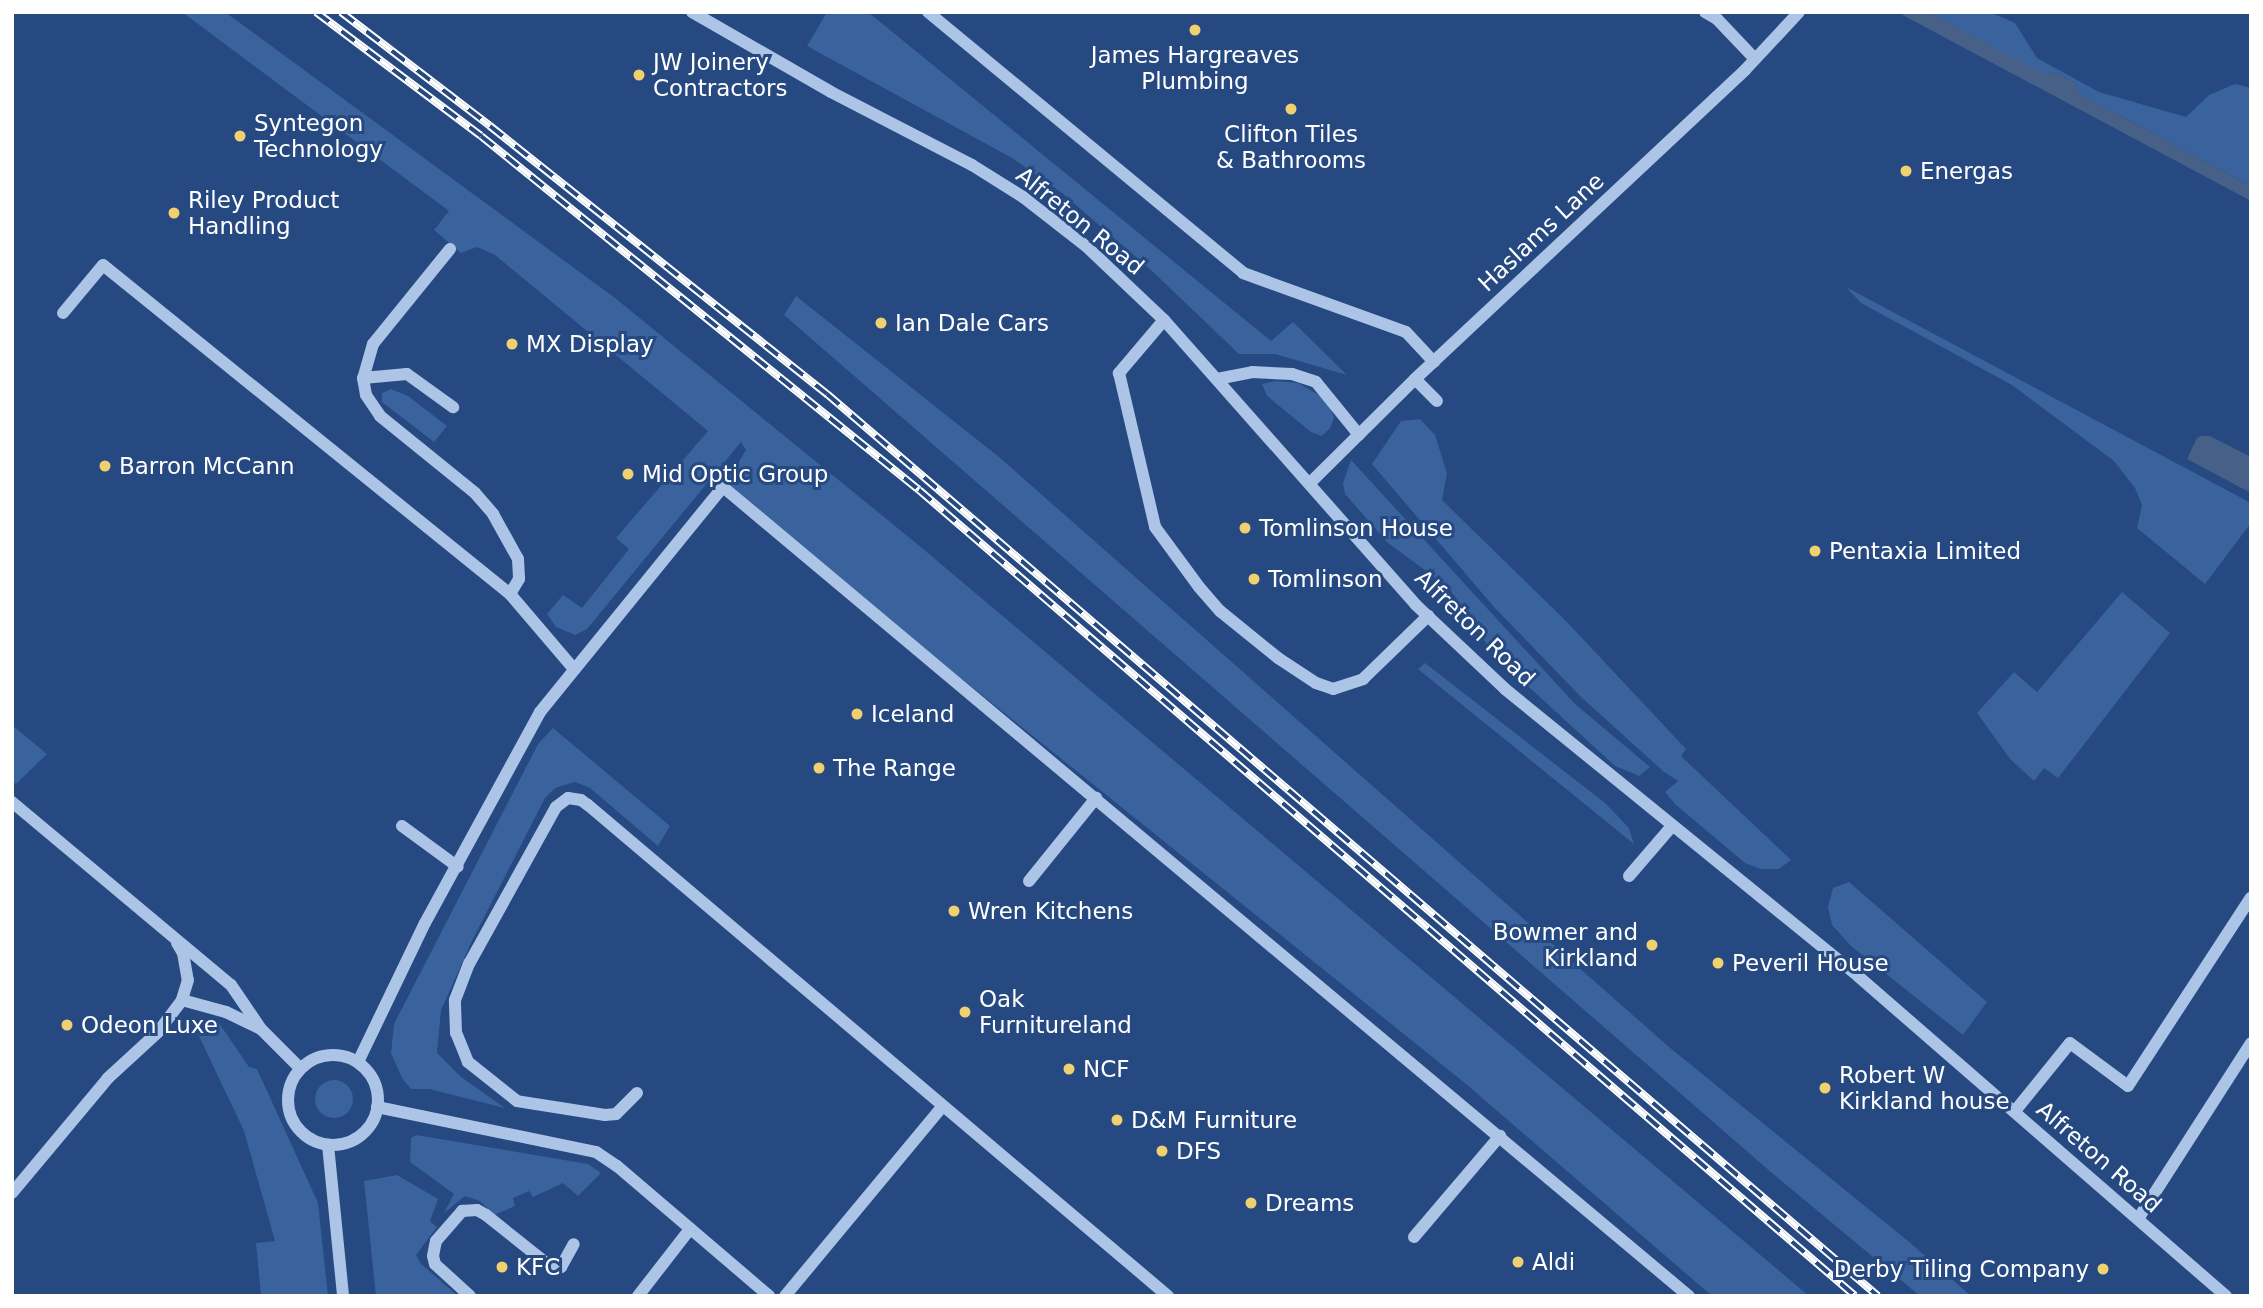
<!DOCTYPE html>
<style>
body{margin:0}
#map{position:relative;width:2263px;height:1308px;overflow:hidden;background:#254980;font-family:"DejaVu Sans",sans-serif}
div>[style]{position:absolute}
.green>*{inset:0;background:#3a629d}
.round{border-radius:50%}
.water>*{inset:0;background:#466088}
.minor>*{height:12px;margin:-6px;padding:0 6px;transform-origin:6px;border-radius:6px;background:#acc4e6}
.minor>.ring{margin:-6px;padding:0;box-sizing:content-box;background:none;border:12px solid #acc4e6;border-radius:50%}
.rail>*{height:8px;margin-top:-4px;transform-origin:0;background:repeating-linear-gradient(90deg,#254980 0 16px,#fff 0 32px);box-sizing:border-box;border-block:2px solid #fff}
.dots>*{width:19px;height:19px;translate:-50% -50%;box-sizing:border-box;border:4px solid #254980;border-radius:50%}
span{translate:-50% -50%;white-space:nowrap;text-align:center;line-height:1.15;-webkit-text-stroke:6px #254980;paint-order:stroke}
.poi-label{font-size:23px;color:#fff}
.left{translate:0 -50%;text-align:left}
.right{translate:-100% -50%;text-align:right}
.street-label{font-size:23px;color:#fff}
.frame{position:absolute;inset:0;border:14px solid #fff;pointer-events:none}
</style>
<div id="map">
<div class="green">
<i style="clip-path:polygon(182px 12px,225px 12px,615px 298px,916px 543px,1809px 1296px,1712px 1296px,1466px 1084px,723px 487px,746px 450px,741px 442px,587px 629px,575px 635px,556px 627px,547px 614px,563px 595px,582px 608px,629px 549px,616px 538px,708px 431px,495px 255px,477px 247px,461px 253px,434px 230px,449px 211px)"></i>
<i style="clip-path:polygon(827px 12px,868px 12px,1271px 341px,1293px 322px,1347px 375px,1275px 354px,1239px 354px,1152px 271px,1062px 193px,1012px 158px,807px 46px)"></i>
<i style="clip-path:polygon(1929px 12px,1990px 12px,2015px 23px,2037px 58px,2099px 92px,2186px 117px,2209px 95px,2235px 84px,2251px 88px,2251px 186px,2078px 93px,2075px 83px,2054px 72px,2042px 74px)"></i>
<i style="clip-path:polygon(1846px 287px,2251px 503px,2251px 523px,2205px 584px,2137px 528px,2142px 505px,2135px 488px,2114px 461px,2012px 385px,1861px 303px)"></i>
<i style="clip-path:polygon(796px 296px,999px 457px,1669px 1047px,1908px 1241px,1971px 1296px,1920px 1296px,1772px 1173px,784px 315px)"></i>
<i style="clip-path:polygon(1275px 381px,1298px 383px,1319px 395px,1329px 404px,1334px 418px,1330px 428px,1322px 436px,1311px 432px,1267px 396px,1262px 384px)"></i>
<i style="clip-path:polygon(391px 389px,408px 396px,447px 426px,434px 442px,382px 402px,382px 393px)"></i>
<i style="clip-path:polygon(1420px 419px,1435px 435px,1447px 473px,1442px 500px,1567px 622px,1686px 749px,1681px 756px,1791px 860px,1779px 869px,1761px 869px,1745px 863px,1675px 804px,1665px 792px,1678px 781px,1664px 772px,1581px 697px,1494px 607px,1372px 464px,1401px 421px)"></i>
<i style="clip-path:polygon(1351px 460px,1575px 704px,1650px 767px,1639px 776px,1615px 766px,1495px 656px,1449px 588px,1388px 543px,1345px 494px,1343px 483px)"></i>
<i style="clip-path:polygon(2122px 592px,2170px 633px,2058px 778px,2044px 768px,2034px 781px,2010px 759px,1977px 713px,2014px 672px,2037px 692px)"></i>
<i style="clip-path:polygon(1425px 663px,1605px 803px,1629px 828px,1634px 844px,1418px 669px)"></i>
<i style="clip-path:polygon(12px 725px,47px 754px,16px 784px,12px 781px)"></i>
<i style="clip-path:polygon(553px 728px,670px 826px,658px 846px,590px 788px,575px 782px,555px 788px,545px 798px,472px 941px,441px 1010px,437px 1053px,461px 1077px,505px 1108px,429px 1089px,411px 1089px,402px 1078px,391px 1053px,394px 1024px,538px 744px)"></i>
<i style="clip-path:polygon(1849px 882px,1987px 1002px,1963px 1035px,1851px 946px,1832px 925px,1828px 907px,1833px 888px)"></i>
<i style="clip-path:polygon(210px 1020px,219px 1023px,249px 1067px,257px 1069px,318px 1203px,328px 1296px,261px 1296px,256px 1243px,275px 1241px,244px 1131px,197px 1032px)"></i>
<i class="round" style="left:315px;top:1080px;width:38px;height:38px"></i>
<i style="clip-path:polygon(416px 1135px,588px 1164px,601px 1173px,578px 1196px,563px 1183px,533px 1197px,529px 1191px,513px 1198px,515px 1206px,494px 1215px,480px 1201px,465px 1196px,444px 1213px,454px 1194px,410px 1162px,411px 1138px)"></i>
<i style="clip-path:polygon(397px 1175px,438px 1199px,430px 1221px,437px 1227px,416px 1255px,421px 1264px,458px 1296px,376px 1296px,364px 1181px)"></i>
</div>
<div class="water">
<i style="clip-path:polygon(1897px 12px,1929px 12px,2042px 73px,2054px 72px,2075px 83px,2078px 93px,2251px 186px,2251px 201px)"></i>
<i style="clip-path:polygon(2201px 436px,2210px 436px,2251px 457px,2251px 493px,2187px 459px,2197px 438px)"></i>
</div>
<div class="minor">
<i style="left:692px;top:12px;width:160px;rotate:29.9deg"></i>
<i style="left:831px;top:92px;width:159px;rotate:27.4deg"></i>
<i style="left:972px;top:165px;width:60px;rotate:32.1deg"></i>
<i style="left:1023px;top:197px;width:81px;rotate:38deg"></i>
<i style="left:1087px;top:247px;width:106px;rotate:43.5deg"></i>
<i style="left:1164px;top:320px;width:380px;rotate:48.5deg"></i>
<i style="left:1416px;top:605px;width:122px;rotate:43.3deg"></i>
<i style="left:1505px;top:689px;width:456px;rotate:39.1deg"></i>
<i style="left:1859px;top:977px;width:486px;rotate:41deg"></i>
<i style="left:928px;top:12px;width:409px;rotate:39.6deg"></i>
<i style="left:1243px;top:273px;width:173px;rotate:19.9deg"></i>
<i style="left:1406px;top:332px;width:41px;rotate:47deg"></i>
<i style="left:1705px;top:12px;width:14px;rotate:30deg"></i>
<i style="left:1717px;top:19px;width:54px;rotate:46.5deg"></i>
<i style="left:450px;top:249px;width:122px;rotate:129deg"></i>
<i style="left:373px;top:344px;width:35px;rotate:106deg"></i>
<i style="left:363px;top:378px;width:17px;rotate:80deg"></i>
<i style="left:366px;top:395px;width:25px;rotate:56deg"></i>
<i style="left:380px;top:416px;width:122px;rotate:39deg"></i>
<i style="left:475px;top:493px;width:28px;rotate:49deg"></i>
<i style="left:493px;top:514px;width:51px;rotate:60.9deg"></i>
<i style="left:518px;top:559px;width:20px;rotate:87deg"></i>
<i style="left:519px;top:579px;width:17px;rotate:121deg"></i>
<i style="left:510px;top:594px;width:99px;rotate:49.5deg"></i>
<i style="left:63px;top:313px;width:62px;rotate:-50.2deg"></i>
<i style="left:103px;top:265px;width:523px;rotate:38.95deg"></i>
<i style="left:1164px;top:320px;width:70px;rotate:130.3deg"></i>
<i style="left:1119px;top:373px;width:158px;rotate:76.8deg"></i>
<i style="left:1155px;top:527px;width:74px;rotate:53.7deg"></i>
<i style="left:1199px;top:587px;width:32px;rotate:49deg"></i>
<i style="left:1220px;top:611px;width:75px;rotate:39deg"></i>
<i style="left:1278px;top:658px;width:45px;rotate:33.3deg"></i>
<i style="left:1316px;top:683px;width:18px;rotate:19deg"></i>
<i style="left:1333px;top:689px;width:32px;rotate:-18deg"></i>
<i style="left:1363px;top:679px;width:91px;rotate:-44.1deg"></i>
<i style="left:363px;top:378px;width:44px;rotate:-5.2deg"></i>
<i style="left:407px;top:374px;width:57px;rotate:35.7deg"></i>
<i style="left:1217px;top:379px;width:36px;rotate:-11deg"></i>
<i style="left:1252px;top:372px;width:40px;rotate:2.9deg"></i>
<i style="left:1292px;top:374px;width:25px;rotate:18deg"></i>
<i style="left:1316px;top:382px;width:68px;rotate:50.9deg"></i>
<i style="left:1415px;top:379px;width:31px;rotate:45deg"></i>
<i style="left:1311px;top:482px;width:146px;rotate:-44.7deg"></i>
<i style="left:1415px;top:379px;width:452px;rotate:-43.1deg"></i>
<i style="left:1745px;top:70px;width:79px;rotate:-47deg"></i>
<i style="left:12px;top:802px;width:285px;rotate:39.9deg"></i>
<i style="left:231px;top:985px;width:53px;rotate:55.7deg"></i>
<i style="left:261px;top:1029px;width:55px;rotate:45deg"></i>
<i style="left:402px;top:826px;width:69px;rotate:36.2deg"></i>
<i style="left:1629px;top:876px;width:66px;rotate:-49.3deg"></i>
<i style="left:1029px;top:881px;width:107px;rotate:-51.1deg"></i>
<i style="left:177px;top:943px;width:12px;rotate:59deg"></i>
<i style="left:183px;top:953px;width:27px;rotate:80deg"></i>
<i style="left:188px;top:980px;width:21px;rotate:107deg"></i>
<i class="ring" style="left:288px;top:1055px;width:78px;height:78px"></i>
<i style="left:358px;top:1062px;width:154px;rotate:-64.3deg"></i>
<i style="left:425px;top:923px;width:240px;rotate:-61.4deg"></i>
<i style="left:540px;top:712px;width:290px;rotate:-50.9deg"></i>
<i style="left:723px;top:487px;width:1260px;rotate:39.95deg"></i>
<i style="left:637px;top:1093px;width:30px;rotate:135deg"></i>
<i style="left:616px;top:1114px;width:11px;rotate:175deg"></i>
<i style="left:605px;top:1115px;width:89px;rotate:-171deg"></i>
<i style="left:517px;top:1101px;width:63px;rotate:-141.5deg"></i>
<i style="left:468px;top:1062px;width:31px;rotate:-112deg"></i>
<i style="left:456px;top:1033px;width:33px;rotate:-92deg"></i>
<i style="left:455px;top:1000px;width:39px;rotate:-69deg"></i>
<i style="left:469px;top:964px;width:179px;rotate:-61deg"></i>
<i style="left:556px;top:807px;width:15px;rotate:-37deg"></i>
<i style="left:568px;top:798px;width:13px;rotate:9deg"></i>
<i style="left:581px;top:800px;width:9px;rotate:36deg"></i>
<i style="left:588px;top:805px;width:760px;rotate:40.25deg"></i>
<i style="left:377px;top:1107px;width:224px;rotate:11.6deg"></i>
<i style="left:596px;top:1152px;width:25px;rotate:34deg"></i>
<i style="left:617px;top:1166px;width:200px;rotate:40.5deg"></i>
<i style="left:2015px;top:1111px;width:87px;rotate:-51deg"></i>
<i style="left:2070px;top:1043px;width:72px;rotate:36.6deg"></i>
<i style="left:2128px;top:1086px;width:225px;rotate:-56.9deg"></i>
<i style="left:328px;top:1145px;width:152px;rotate:84.3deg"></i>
<i style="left:12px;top:1193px;width:150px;rotate:-50.1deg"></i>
<i style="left:108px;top:1078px;width:68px;rotate:-42.6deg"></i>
<i style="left:158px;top:1032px;width:40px;rotate:-53deg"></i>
<i style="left:182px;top:1000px;width:46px;rotate:15.3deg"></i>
<i style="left:226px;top:1012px;width:39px;rotate:26deg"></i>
<i style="left:2138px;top:1219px;width:209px;rotate:-57.3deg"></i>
<i style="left:1414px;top:1237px;width:133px;rotate:-49.6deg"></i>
<i style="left:470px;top:1296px;width:47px;rotate:-137.6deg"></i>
<i style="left:435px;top:1264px;width:8px;rotate:-104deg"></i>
<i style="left:433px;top:1256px;width:15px;rotate:-79deg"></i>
<i style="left:436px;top:1241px;width:40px;rotate:-49deg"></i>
<i style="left:462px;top:1211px;width:15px;rotate:-4deg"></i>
<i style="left:477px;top:1210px;width:10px;rotate:29deg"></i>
<i style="left:486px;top:1215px;width:88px;rotate:38.6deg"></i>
<i style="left:555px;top:1270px;width:7px;rotate:-27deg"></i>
<i style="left:561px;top:1267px;width:26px;rotate:-61deg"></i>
<i style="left:638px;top:1296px;width:85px;rotate:-52.2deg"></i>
<i style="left:785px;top:1296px;width:247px;rotate:-50.3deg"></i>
</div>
<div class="rail">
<i style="left:316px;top:12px;width:206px;rotate:36.9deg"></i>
<i style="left:481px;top:136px;width:563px;rotate:38.95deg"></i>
<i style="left:919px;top:490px;width:1235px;rotate:40.73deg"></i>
<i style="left:341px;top:12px;width:188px;rotate:37.4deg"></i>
<i style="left:490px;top:126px;width:431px;rotate:38.5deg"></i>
<i style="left:827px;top:394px;width:1385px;rotate:40.64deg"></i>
</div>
<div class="dots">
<i style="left:1195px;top:30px;background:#f0d170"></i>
<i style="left:639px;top:75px;background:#f0d170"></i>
<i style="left:1291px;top:109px;background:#f0d170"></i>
<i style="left:240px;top:136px;background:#f0d170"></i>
<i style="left:1906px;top:171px;background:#f0d170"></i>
<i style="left:174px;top:213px;background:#f0d170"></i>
<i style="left:881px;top:323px;background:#f0d170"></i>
<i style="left:512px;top:344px;background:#f0d170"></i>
<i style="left:105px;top:466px;background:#f0d170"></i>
<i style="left:628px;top:474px;background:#f0d170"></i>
<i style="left:1245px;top:528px;background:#f0d170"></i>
<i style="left:1815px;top:551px;background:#f0d170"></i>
<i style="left:1254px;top:579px;background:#f0d170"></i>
<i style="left:857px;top:714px;background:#f0d170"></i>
<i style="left:819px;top:768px;background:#f0d170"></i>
<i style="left:954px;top:911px;background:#f0d170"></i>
<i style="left:1652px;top:945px;background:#f0d170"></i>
<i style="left:1718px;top:963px;background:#f0d170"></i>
<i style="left:965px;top:1012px;background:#f0d170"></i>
<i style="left:67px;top:1025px;background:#f0d170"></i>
<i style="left:1069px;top:1069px;background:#f0d170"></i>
<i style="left:1825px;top:1088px;background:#f0d170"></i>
<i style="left:1117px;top:1120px;background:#f0d170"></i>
<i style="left:1162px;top:1151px;background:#f0d170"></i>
<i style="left:1251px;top:1203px;background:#f0d170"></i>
<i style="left:1518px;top:1262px;background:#f0d170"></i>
<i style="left:502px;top:1267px;background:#f0d170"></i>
<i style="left:2103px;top:1269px;background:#f0d170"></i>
</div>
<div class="poi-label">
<span style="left:1195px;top:68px">James Hargreaves<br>Plumbing</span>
<span class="left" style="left:653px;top:75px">JW Joinery<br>Contractors</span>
<span class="left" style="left:254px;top:136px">Syntegon<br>Technology</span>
<span style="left:1291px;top:147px">Clifton Tiles<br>&amp; Bathrooms</span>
<span class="left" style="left:1920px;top:171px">Energas</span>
<span class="left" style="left:188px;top:213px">Riley Product<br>Handling</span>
<span class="left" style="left:895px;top:323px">Ian Dale Cars</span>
<span class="left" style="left:526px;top:344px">MX Display</span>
<span class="left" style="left:119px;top:466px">Barron McCann</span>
<span class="left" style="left:642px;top:474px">Mid Optic Group</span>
<span class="left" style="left:1259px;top:528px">Tomlinson House</span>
<span class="left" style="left:1829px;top:551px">Pentaxia Limited</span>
<span class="left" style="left:1268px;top:579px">Tomlinson</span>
<span class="left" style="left:871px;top:714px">Iceland</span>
<span class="left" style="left:833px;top:768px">The Range</span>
<span class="left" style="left:968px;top:911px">Wren Kitchens</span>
<span class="right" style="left:1638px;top:945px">Bowmer and<br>Kirkland</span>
<span class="left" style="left:1732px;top:963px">Peveril House</span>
<span class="left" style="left:979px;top:1012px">Oak<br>Furnitureland</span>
<span class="left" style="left:81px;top:1025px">Odeon Luxe</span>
<span class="left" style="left:1083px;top:1069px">NCF</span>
<span class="left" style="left:1839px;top:1088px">Robert W<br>Kirkland house</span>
<span class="left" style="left:1131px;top:1120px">D&amp;M Furniture</span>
<span class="left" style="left:1176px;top:1151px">DFS</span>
<span class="left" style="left:1265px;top:1203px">Dreams</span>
<span class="left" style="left:1532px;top:1262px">Aldi</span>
<span class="left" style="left:516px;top:1267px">KFC</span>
<span class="right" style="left:2089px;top:1269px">Derby Tiling Company</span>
</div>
<div class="street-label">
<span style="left:1080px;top:221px;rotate:39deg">Alfreton Road</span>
<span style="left:1541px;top:232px;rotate:-43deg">Haslams Lane</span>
<span style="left:1475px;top:628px;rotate:44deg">Alfreton Road</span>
<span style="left:2099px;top:1157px;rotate:41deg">Alfreton Road</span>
</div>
<div class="frame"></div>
</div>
